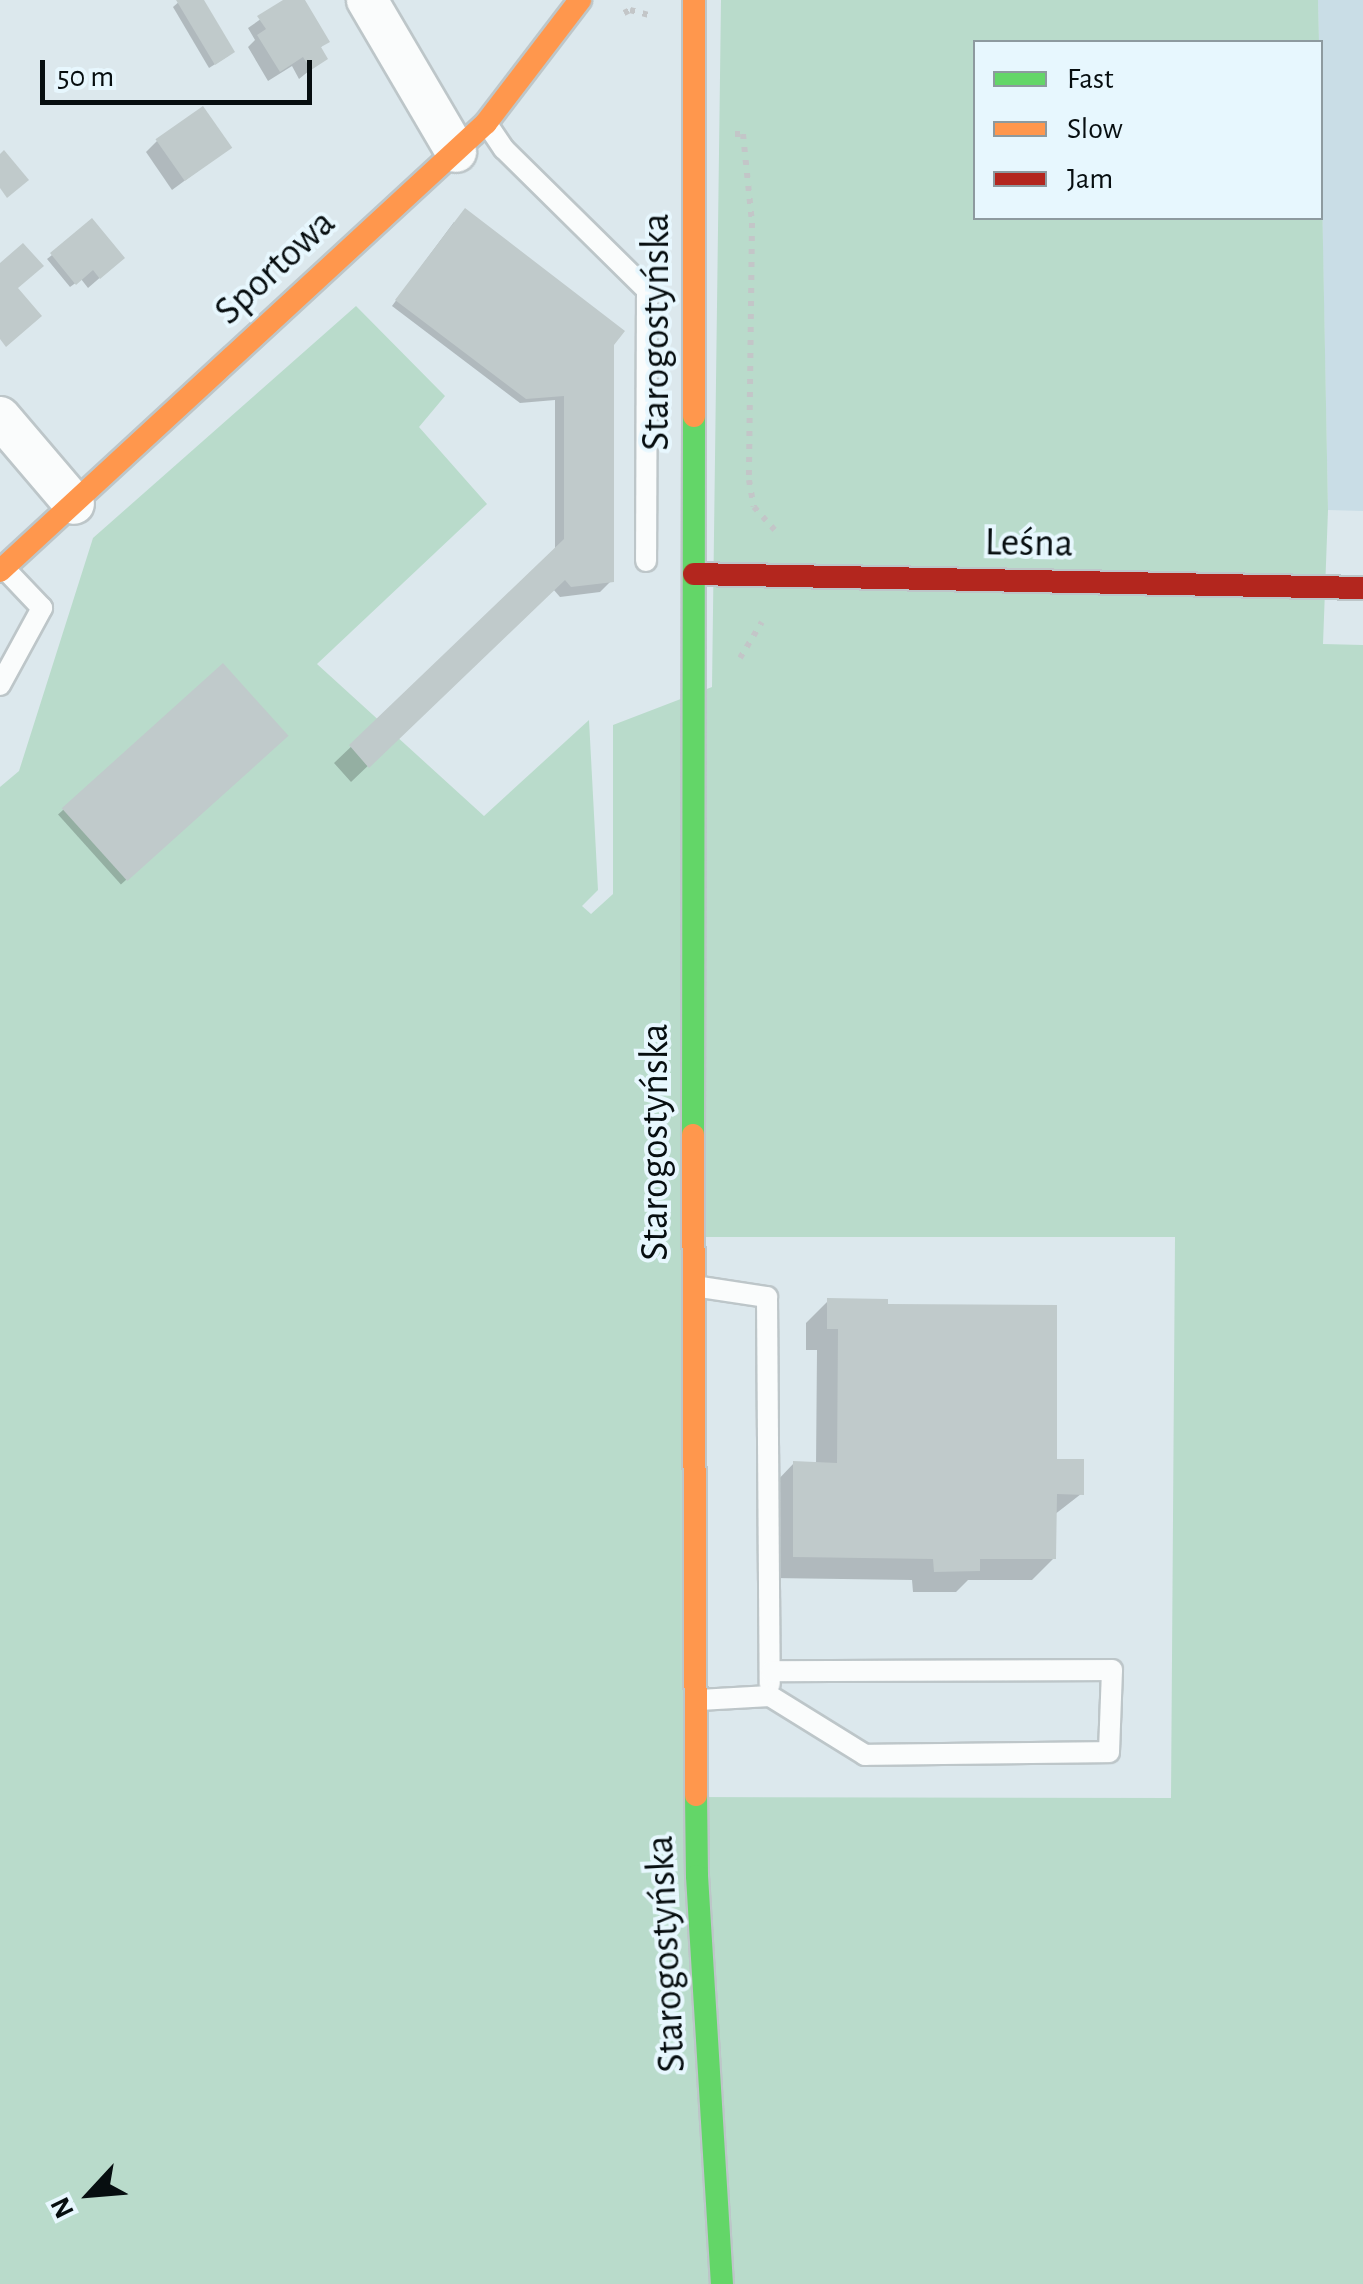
<!DOCTYPE html>
<meta charset="utf-8">
<style>
body{margin:0}
#map{position:relative;width:1363px;height:2284px;overflow:hidden;background:#dce8ed;font-family:"Alegreya Sans",sans-serif}
div>[style]{position:absolute}
.built>*{inset:0;background:#c9dde6}
.green>*{inset:0;background:#b9dbcb}
.shadow>*{inset:0;background:#0003;transform-origin:0 0}
.building>*{inset:0;background:#c0cacb;transform-origin:0 0}
.path>*{height:6px;margin-top:-3px;transform-origin:0;background:repeating-linear-gradient(90deg,#c3c6c8 0 5px,transparent 0 13px)}
.roads{filter:drop-shadow(2px 0 #bdc6c9) drop-shadow(-2px 0 #bdc6c9) drop-shadow(0 2px #bdc6c9) drop-shadow(0 -2px #bdc6c9)}
.lane>*{height:20px;margin:-10px;padding:0 10px;transform-origin:10px;border-radius:10px;background:#fafcfc}
.street>*{height:40px;margin:-20px;padding:0 20px;transform-origin:20px;border-radius:20px;background:#fafcfc}
.fast>*{height:22px;margin:-11px;padding:0 11px;transform-origin:11px;border-radius:11px;background:#63d668}
.slow>*{height:22px;margin:-11px;padding:0 11px;transform-origin:11px;border-radius:11px;background:#ff974d}
.jam>*{height:22px;margin:-11px;padding:0 11px;transform-origin:11px;border-radius:11px;background:#b3261e}
span{translate:-50% -50%;white-space:nowrap;text-align:center;line-height:1.15;-webkit-text-stroke:8px #e7f7fe;paint-order:stroke}
.street-label{font-size:40px;color:#070e10}
.legend{position:absolute;left:973px;top:40px;width:350px;height:180px;box-sizing:border-box;background:#e7f7fe;border:2px solid #8d9a9f;margin:0;padding:12px 18px;list-style:none;font-size:30px;color:#070e10}
.legend li{display:flex;align-items:center;gap:20px;height:50px}
.legend b{width:50px;border:2px solid #8d9a9f}
.north{position:absolute;left:40px;top:2144px;width:100px;height:100px;-webkit-text-stroke:8px #e7f7fe;paint-order:stroke;rotate:244deg;font-size:28px;font-weight:700;line-height:40px;text-align:center;color:#070e10}
.north::after{content:'';display:block;margin:auto;width:35px;height:45px;background:#070e10;clip-path:polygon(50% 0,100% 100%,50% 72%,0 100%)}
.scale{position:absolute;left:40px;top:60px;width:272px;height:45px;box-sizing:border-box;border:5px solid #070e10;border-top:0;padding-left:12px;font-size:30px;line-height:35px;white-space:nowrap;color:#070e10;-webkit-text-stroke:8px #e7f7fe;paint-order:stroke}
</style>
<div id="map">
<div class="built">
<i style="clip-path:polygon(1318px 0,1363px 0,1363px 511px,1328px 510px)"></i>
</div>
<div class="green">
<i style="clip-path:polygon(evenodd,721px 0,1318px 0,1319px 42px,976px 42px,976px 218px,1320px 218px,1321px 138px,1328px 510px,1323px 644px,1363px 645px,1363px 2284px,0 2284px,0 787px,19px 771px,93px 538px,356px 306px,445px 396px,419px 427px,487px 504px,317px 664px,484px 816px,589px 720px,598px 890px,582px 906px,591px 914px,613px 894px,613px 725px,712px 687px,721px 0,685px 1237px,1175px 1237px,1171px 1798px,692px 1797px,685px 1237px)"></i>
</div>
<div class="shadow">
<i style="clip-path:polygon(181px 0,201px 0,228px 56px,209px 68px,173px 7px)"></i>
<i style="clip-path:polygon(288px 0,302px 0,327px 41px,319px 49px,325px 58px,299px 79px,292px 66px,268px 81px,248px 47px,255px 40px,248px 28px)"></i>
<i style="clip-path:polygon(157px 141px,229px 148px,172px 190px,146px 152px)"></i>
<i style="clip-path:polygon(454px 222px,611px 344px,611px 581px,600px 592px,560px 597px,553px 589px,351px 782px,334px 763px,555px 552px,555px 400px,520px 403px,392px 306px)"></i>
<i style="clip-path:polygon(52px 255px,111px 268px,88px 288px,81px 279px,70px 287px,47px 259px)"></i>
<i style="left:223px;top:666px;width:94px;height:222px;rotate:48deg"></i>
<i style="clip-path:polygon(828px 1301px,1054px 1461px,1081px 1494px,1054px 1515px,1054px 1558px,1032px 1580px,968px 1580px,956px 1592px,913px 1592px,912px 1580px,772px 1578px,773px 1485px,794px 1463px,816px 1465px,817px 1350px,806px 1350px,806px 1323px)"></i>
</div>
<div class="building">
<i style="clip-path:polygon(176px 0,204px 0,235px 52px,215px 65px)"></i>
<i style="clip-path:polygon(283px 0,305px 0,330px 42px,321px 47px,328px 59px,311px 70px,303px 57px,280px 72px,257px 35px,266px 29px,257px 16px)"></i>
<i style="left:203px;top:106px;width:51px;height:58px;rotate:55deg"></i>
<i style="clip-path:polygon(4px 150px,29px 180px,7px 198px,0 188px,0 154px)"></i>
<i style="clip-path:polygon(465px 208px,625px 331px,614px 345px,614px 582px,571px 587px,565px 580px,369px 768px,349px 745px,564px 539px,564px 396px,526px 399px,395px 300px)"></i>
<i style="clip-path:polygon(92px 218px,125px 258px,100px 279px,93px 270px,76px 285px,50px 253px)"></i>
<i style="clip-path:polygon(23px 243px,44px 266px,18px 288px,42px 316px,6px 347px,0 339px,0 263px)"></i>
<i style="left:223px;top:663px;width:98px;height:217px;rotate:48deg"></i>
<i style="clip-path:polygon(827px 1298px,888px 1299px,888px 1304px,1057px 1305px,1057px 1459px,1084px 1459px,1084px 1495px,1057px 1494px,1056px 1559px,980px 1559px,980px 1571px,934px 1572px,933px 1559px,793px 1557px,793px 1461px,837px 1463px,838px 1329px,827px 1329px)"></i>
</div>
<div class="path">
<i style="left:624px;top:13px;width:7px;rotate:-27deg"></i>
<i style="left:630px;top:10px;width:20px;rotate:15deg"></i>
<i style="left:735px;top:134px;width:8px"></i>
<i style="left:743px;top:134px;width:89px;rotate:84.2deg"></i>
<i style="left:752px;top:223px;width:257px;rotate:90.7deg"></i>
<i style="left:749px;top:480px;width:27px;rotate:80deg"></i>
<i style="left:754px;top:507px;width:31px;rotate:48deg"></i>
<i style="left:740px;top:658px;width:42px;rotate:-58.6deg"></i>
</div>
<div class="roads">
<div class="lane">
<i style="left:487px;top:124px;width:30px;rotate:56deg"></i>
<i style="left:504px;top:149px;width:201px;rotate:44.6deg"></i>
<i style="left:647px;top:290px;width:271px;rotate:90.2deg"></i>
<i style="left:0;top:685px;width:88px;rotate:-61.4deg"></i>
<i style="left:42px;top:608px;width:54px;rotate:-133.5deg"></i>
<i style="left:694px;top:1286px;width:74px;rotate:8.6deg"></i>
<i style="left:767px;top:1297px;width:387px;rotate:89.6deg"></i>
<i style="left:699px;top:1700px;width:71px;rotate:-3.2deg"></i>
<i style="left:770px;top:1696px;width:112px;rotate:31.8deg"></i>
<i style="left:865px;top:1755px;width:244px;rotate:-0.7deg"></i>
<i style="left:1109px;top:1752px;width:82px;rotate:-87.9deg"></i>
<i style="left:1112px;top:1670px;width:341px;rotate:179.8deg"></i>
</div>
<div class="street">
<i style="left:367px;top:0;width:176px;rotate:59.6deg"></i>
<i style="left:0;top:417px;width:114px;rotate:49.6deg"></i>
</div>
<div class="fast">
<i style="left:693px;top:1135px;width:719px;rotate:-89.92deg"></i>
<i style="left:696px;top:1795px;width:81px;rotate:89.3deg"></i>
<i style="left:697px;top:1876px;width:409px;rotate:86.5deg"></i>
</div>
<div class="slow">
<i style="left:694px;top:416px;width:416px;rotate:-90deg"></i>
<i style="left:0;top:571px;width:661px;rotate:-42.67deg"></i>
<i style="left:486px;top:123px;width:155px;rotate:-52.6deg"></i>
<i style="left:693px;top:1135px;width:660px;rotate:89.74deg"></i>
</div>
<div class="jam">
<i style="left:694px;top:574px;width:669px;rotate:1.2deg"></i>
</div>
</div>
<div class="street-label">
<span style="left:275px;top:267px;rotate:-43deg">Sportowa</span>
<span style="left:656px;top:332px;rotate:-90deg">Starogostyńska</span>
<span style="left:1029px;top:543px;rotate:1deg">Leśna</span>
<span style="left:655px;top:1142px;rotate:-90deg">Starogostyńska</span>
<span style="left:666px;top:1954px;rotate:-93deg">Starogostyńska</span>
</div>
<ul class="legend">
<li><b style="height:12px;background:#63d668"></b>Fast</li>
<li><b style="height:12px;background:#ff974d"></b>Slow</li>
<li><b style="height:12px;background:#b3261e"></b>Jam</li>
</ul>
<div class="north">N</div>
<div class="scale">50 m</div>
</div>
